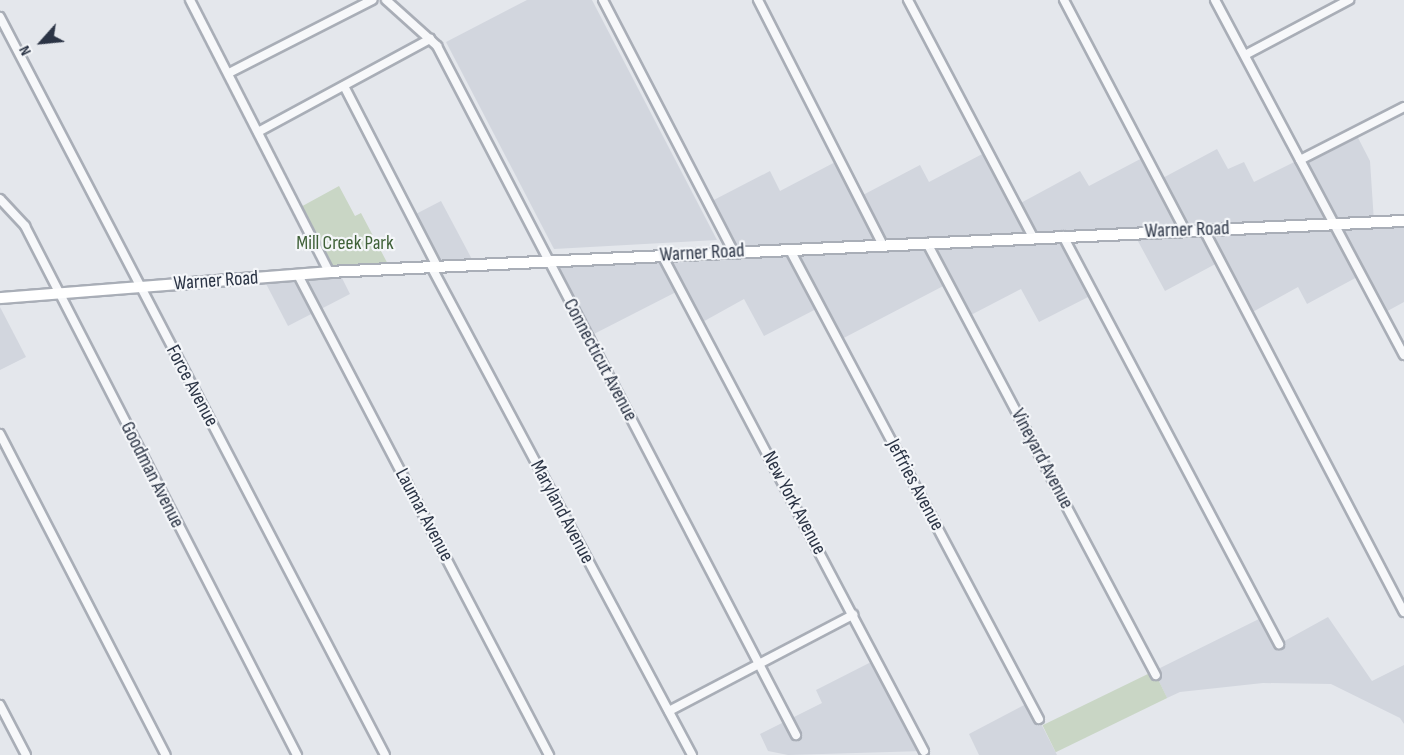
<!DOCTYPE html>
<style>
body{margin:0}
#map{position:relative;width:1404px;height:755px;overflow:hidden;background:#e4e7ec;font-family:"Sofia Sans Condensed",sans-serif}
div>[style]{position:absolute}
.built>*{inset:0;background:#d2d6de}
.green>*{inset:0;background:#c9d6c5;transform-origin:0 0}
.roads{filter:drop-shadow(2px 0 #a9aeb7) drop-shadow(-2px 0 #a9aeb7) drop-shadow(0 2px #a9aeb7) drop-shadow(0 -2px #a9aeb7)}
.minor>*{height:8px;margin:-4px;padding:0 4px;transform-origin:4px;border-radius:4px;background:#f7f8fa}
.secondary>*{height:10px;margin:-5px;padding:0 5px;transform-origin:5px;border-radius:5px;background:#fff}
span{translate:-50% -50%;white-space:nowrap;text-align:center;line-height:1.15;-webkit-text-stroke:4.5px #f4f6f9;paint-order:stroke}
.street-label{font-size:20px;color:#2b3445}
.park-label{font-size:20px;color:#3f6138}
.north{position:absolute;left:12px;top:12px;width:60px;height:60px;-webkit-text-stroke:4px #f4f6f9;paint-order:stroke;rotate:243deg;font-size:16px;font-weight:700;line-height:24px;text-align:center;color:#2b3445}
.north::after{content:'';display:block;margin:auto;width:21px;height:27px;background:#2b3445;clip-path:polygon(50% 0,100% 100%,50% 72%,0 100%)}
</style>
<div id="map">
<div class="built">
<i style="clip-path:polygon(527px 0,592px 0,717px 240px,554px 249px,446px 42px)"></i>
<i style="clip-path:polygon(1355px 132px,1370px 161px,1374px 222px,1404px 221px,1404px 302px,1382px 314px,1361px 275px,1307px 304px,1298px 287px,1249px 314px,1221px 261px,1165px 291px,1133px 232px,1063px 236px,1094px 294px,1039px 322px,1021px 289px,967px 317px,949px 283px,838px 341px,820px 307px,764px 336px,744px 299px,699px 324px,680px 290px,588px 337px,547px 260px,733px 251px,708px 203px,770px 171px,780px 191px,841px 159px,861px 196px,920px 165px,929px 182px,988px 151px,1017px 205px,1080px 171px,1089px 186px,1146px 156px,1159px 180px,1217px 149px,1228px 169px,1244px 162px,1254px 182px)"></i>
<i style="clip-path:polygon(441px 201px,475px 265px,438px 267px,412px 216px)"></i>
<i style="clip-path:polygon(339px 272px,350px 294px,288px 326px,263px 278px)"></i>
<i style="clip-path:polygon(0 307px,26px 357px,0 370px)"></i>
<i style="clip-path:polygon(1265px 616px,1279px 644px,1328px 617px,1372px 681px,1404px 665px,1404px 724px,1400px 718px,1331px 684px,1263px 683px,1180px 692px,1167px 698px,1154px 671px)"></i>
<i style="clip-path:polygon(877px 659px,924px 751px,788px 755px,768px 751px,760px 734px,822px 703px,816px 690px)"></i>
<i style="clip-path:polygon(1030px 702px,1057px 755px,979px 755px,969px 734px)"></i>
</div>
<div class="green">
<i style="clip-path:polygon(339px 186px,355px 216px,361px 213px,391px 270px,329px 272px,297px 209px)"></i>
<i style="left:1154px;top:671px;width:30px;height:124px;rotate:64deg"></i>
</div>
<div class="roads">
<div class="minor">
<i style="left:190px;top:0;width:305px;rotate:62.9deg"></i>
<i style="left:386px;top:0;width:69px;rotate:42deg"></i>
<i style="left:437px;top:46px;width:777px;rotate:62.48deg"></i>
<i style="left:603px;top:0;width:283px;rotate:62.6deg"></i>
<i style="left:758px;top:0;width:275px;rotate:63deg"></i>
<i style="left:908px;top:0;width:268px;rotate:62.2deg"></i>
<i style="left:1064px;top:0;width:260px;rotate:62.3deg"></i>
<i style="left:1215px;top:0;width:402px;rotate:62deg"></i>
<i style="left:0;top:17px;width:832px;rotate:62.45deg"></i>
<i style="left:1245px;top:55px;width:118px;rotate:-27.9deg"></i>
<i style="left:229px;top:73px;width:161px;rotate:-27deg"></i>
<i style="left:344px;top:86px;width:205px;rotate:62.7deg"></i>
<i style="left:258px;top:132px;width:196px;rotate:-28.4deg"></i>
<i style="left:1300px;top:160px;width:117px;rotate:-27deg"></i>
<i style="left:0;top:199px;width:37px;rotate:47deg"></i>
<i style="left:25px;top:226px;width:595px;rotate:62.79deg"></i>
<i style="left:1204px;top:230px;width:431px;rotate:62.4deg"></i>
<i style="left:1063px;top:236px;width:462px;rotate:62.1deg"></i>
<i style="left:927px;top:243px;width:489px;rotate:62.1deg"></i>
<i style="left:790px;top:250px;width:531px;rotate:62.04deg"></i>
<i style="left:662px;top:255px;width:561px;rotate:62.16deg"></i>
<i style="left:432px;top:268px;width:552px;rotate:61.9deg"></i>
<i style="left:298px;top:275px;width:542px;rotate:62.39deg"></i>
<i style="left:0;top:434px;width:361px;rotate:62.7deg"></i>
<i style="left:0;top:705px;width:56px;rotate:62.5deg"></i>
<i style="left:669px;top:711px;width:208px;rotate:-27.6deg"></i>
</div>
<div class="secondary">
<i style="left:0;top:298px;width:330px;rotate:-4.5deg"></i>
<i style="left:329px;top:272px;width:1076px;rotate:-2.72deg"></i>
</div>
</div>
<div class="street-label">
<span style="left:1187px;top:230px;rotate:-2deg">Warner Road</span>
<span style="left:702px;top:253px;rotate:-3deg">Warner Road</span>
<span style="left:216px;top:281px;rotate:-4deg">Warner Road</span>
<span style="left:600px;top:360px;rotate:62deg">Connecticut Avenue</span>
<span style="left:192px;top:386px;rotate:62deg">Force Avenue</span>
<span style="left:1042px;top:459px;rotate:62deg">Vineyard Avenue</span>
<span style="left:152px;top:475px;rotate:63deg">Goodman Avenue</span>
<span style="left:915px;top:485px;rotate:62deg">Jeffries Avenue</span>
<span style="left:794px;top:503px;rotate:62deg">New York Avenue</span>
<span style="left:562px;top:512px;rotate:62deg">Maryland Avenue</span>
<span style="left:424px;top:515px;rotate:62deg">Laumar Avenue</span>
</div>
<div class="park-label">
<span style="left:345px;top:243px">Mill Creek Park</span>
</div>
<div class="north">N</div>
</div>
